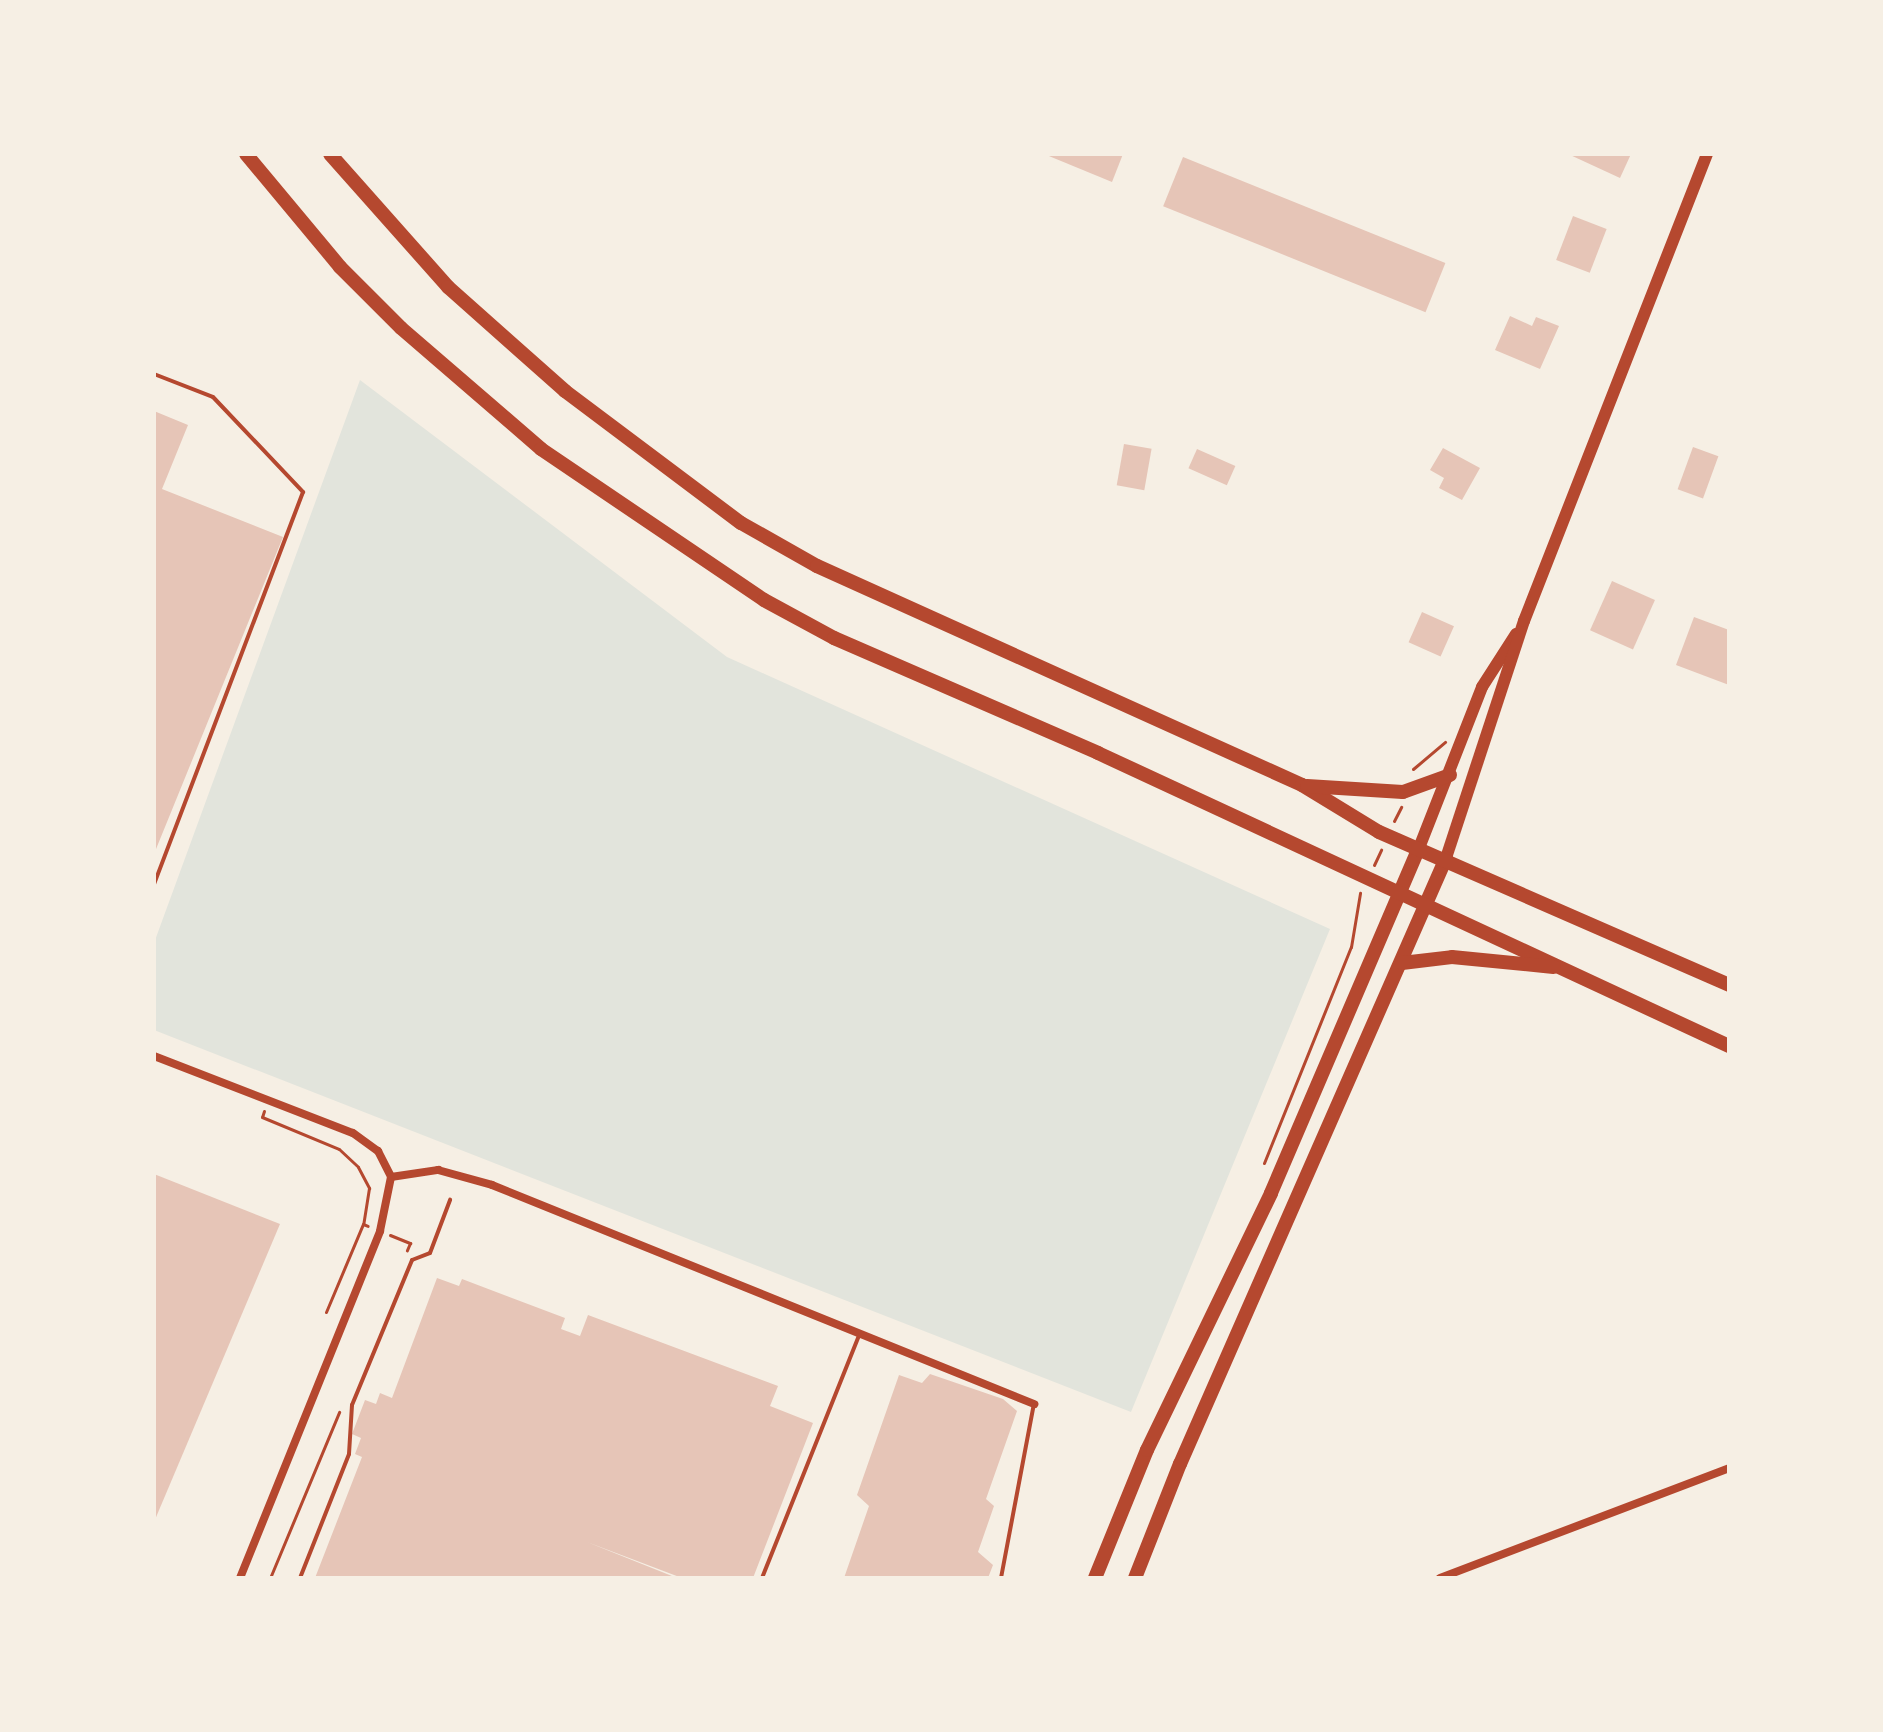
<!DOCTYPE html>
<style>
body{margin:0}
#map{position:relative;width:1883px;height:1732px;overflow:hidden;background:#f6efe4;font-family:Literata,serif}
div>[style]{position:absolute}
.green>*{inset:0;background:#e2e4dc}
.building>*{inset:0;background:#e6c5b7;transform-origin:0 0}
.path>*{height:3px;margin:-1.5px;padding:0 1.5px;transform-origin:1.5px;border-radius:1.5px;background:#b5482f}
.service>*{height:4px;margin:-2px;padding:0 2px;transform-origin:2px;border-radius:2px;background:#b5482f}
.minor>*{height:8px;margin:-4px;padding:0 4px;transform-origin:4px;border-radius:4px;background:#b5482f}
.secondary>*{height:12px;margin:-6px;padding:0 6px;transform-origin:6px;border-radius:6px;background:#b5482f}
.primary>*{height:14px;margin:-7px;padding:0 7px;transform-origin:7px;border-radius:7px;background:#b5482f}
.trunk>*{height:14px;margin:-7px;padding:0 7px;transform-origin:7px;border-radius:7px;background:#b5482f}
span{translate:-50% -50%;white-space:nowrap;text-align:center;line-height:1.15;-webkit-text-stroke:8px #f6efe4;paint-order:stroke}
.frame{position:absolute;inset:0;border:156px solid #f6efe4;pointer-events:none}
</style>
<div id="map">
<div class="green">
<i style="clip-path:polygon(360px 380px,727px 657px,1330px 929px,1131px 1412px,154px 1030px,154px 943px)"></i>
</div>
<div class="building">
<i style="clip-path:polygon(1044px 154px,1123px 154px,1112px 182px)"></i>
<i style="clip-path:polygon(1568px 154px,1631px 154px,1620px 178px)"></i>
<i style="left:1183px;top:157px;width:283px;height:53px;rotate:22deg"></i>
<i style="left:1573px;top:216px;width:36px;height:47px;rotate:21deg"></i>
<i style="clip-path:polygon(1510px 316px,1532px 326px,1536px 317px,1559px 326px,1540px 369px,1495px 350px)"></i>
<i style="clip-path:polygon(154px 411px,188px 425px,162px 489px,283px 537px,154px 854px)"></i>
<i style="left:1124px;top:444px;width:28px;height:42px;rotate:10deg"></i>
<i style="left:1693px;top:447px;width:27px;height:45px;rotate:20deg"></i>
<i style="clip-path:polygon(1443px 448px,1480px 468px,1462px 500px,1439px 488px,1444px 478px,1430px 470px)"></i>
<i style="left:1197px;top:449px;width:42px;height:21px;rotate:24deg"></i>
<i style="left:1612px;top:581px;width:47px;height:54px;rotate:24deg"></i>
<i style="left:1422px;top:612px;width:35px;height:33px;rotate:24deg"></i>
<i style="clip-path:polygon(1694px 617px,1729px 630px,1729px 685px,1676px 665px)"></i>
<i style="clip-path:polygon(154px 1174px,280px 1224px,154px 1522px)"></i>
<i style="clip-path:polygon(437px 1278px,459px 1286px,462px 1279px,565px 1318px,561px 1329px,580px 1336px,588px 1315px,778px 1386px,770px 1406px,813px 1423px,753px 1578px,682px 1578px,587px 1542px,677px 1578px,315px 1578px,362px 1457px,355px 1454px,361px 1438px,352px 1434px,365px 1400px,376px 1404px,380px 1393px,392px 1398px)"></i>
<i style="clip-path:polygon(930px 1374px,1003px 1399px,1017px 1411px,986px 1499px,994px 1506px,978px 1552px,993px 1565px,988px 1578px,844px 1578px,869px 1506px,857px 1495px,899px 1375px,922px 1383px)"></i>
</div>
<div class="path">
<i style="left:1413px;top:769px;width:42px;rotate:-40.2deg"></i>
<i style="left:1394px;top:821px;width:16px;rotate:-63deg"></i>
<i style="left:1374px;top:865px;width:17px;rotate:-65deg"></i>
<i style="left:264px;top:1111px;width:6px;rotate:108deg"></i>
<i style="left:262px;top:1117px;width:83px;rotate:22.6deg"></i>
<i style="left:339px;top:1149px;width:26px;rotate:43deg"></i>
<i style="left:358px;top:1167px;width:24px;rotate:62deg"></i>
<i style="left:369px;top:1188px;width:36px;rotate:99deg"></i>
<i style="left:1264px;top:1163px;width:233px;rotate:-68.1deg"></i>
<i style="left:1351px;top:947px;width:55px;rotate:-80.5deg"></i>
<i style="left:390px;top:1235px;width:22px;rotate:22deg"></i>
<i style="left:410px;top:1243px;width:8px;rotate:113deg"></i>
<i style="left:326px;top:1312px;width:95px;rotate:-67.2deg"></i>
<i style="left:363px;top:1224px;width:5px;rotate:22deg"></i>
<i style="left:270px;top:1578px;width:180px;rotate:-67.4deg"></i>
</div>
<div class="service">
<i style="left:154px;top:374px;width:63px;rotate:21.3deg"></i>
<i style="left:213px;top:397px;width:131px;rotate:46.5deg"></i>
<i style="left:303px;top:492px;width:420px;rotate:110.8deg"></i>
<i style="left:300px;top:1578px;width:133px;rotate:-68.4deg"></i>
<i style="left:349px;top:1454px;width:49px;rotate:-86.5deg"></i>
<i style="left:352px;top:1405px;width:157px;rotate:-67.5deg"></i>
<i style="left:412px;top:1260px;width:19px;rotate:-21deg"></i>
<i style="left:430px;top:1253px;width:57px;rotate:-69.3deg"></i>
<i style="left:762px;top:1578px;width:262px;rotate:-68.2deg"></i>
<i style="left:1001px;top:1578px;width:177px;rotate:-79.3deg"></i>
</div>
<div class="minor">
<i style="left:154px;top:1056px;width:213px;rotate:21.2deg"></i>
<i style="left:353px;top:1133px;width:31px;rotate:36deg"></i>
<i style="left:378px;top:1151px;width:29px;rotate:63deg"></i>
<i style="left:391px;top:1177px;width:48px;rotate:-8.5deg"></i>
<i style="left:438px;top:1170px;width:56px;rotate:15.5deg"></i>
<i style="left:492px;top:1185px;width:585px;rotate:22deg"></i>
<i style="left:240px;top:1578px;width:374px;rotate:-68deg"></i>
<i style="left:380px;top:1231px;width:55px;rotate:-78.5deg"></i>
<i style="left:1440px;top:1578px;width:309px;rotate:-20.8deg"></i>
</div>
<div class="secondary">
<i style="left:1419px;top:848px;width:173px;rotate:-68.6deg"></i>
<i style="left:1482px;top:687px;width:63px;rotate:-57.3deg"></i>
<i style="left:1446px;top:858px;width:250px;rotate:-71.8deg"></i>
<i style="left:1524px;top:621px;width:502px;rotate:-68.6deg"></i>
</div>
<div class="primary">
<i style="left:1095px;top:1578px;width:138px;rotate:-67.9deg"></i>
<i style="left:1147px;top:1450px;width:285px;rotate:-64.2deg"></i>
<i style="left:1271px;top:1193px;width:375px;rotate:-66.8deg"></i>
<i style="left:1135px;top:1578px;width:123px;rotate:-68.5deg"></i>
<i style="left:1180px;top:1464px;width:662px;rotate:-66.3deg"></i>
</div>
<div class="trunk">
<i style="left:246px;top:154px;width:147px;rotate:50.2deg"></i>
<i style="left:340px;top:267px;width:86px;rotate:45deg"></i>
<i style="left:401px;top:328px;width:185px;rotate:40.8deg"></i>
<i style="left:541px;top:449px;width:269px;rotate:34.1deg"></i>
<i style="left:764px;top:600px;width:80px;rotate:28.5deg"></i>
<i style="left:834px;top:638px;width:288px;rotate:23.5deg"></i>
<i style="left:1098px;top:753px;width:696px;rotate:24.91deg"></i>
<i style="left:330px;top:154px;width:178px;rotate:48.4deg"></i>
<i style="left:448px;top:287px;width:157px;rotate:41.6deg"></i>
<i style="left:565px;top:391px;width:220px;rotate:36.9deg"></i>
<i style="left:741px;top:523px;width:87px;rotate:29.5deg"></i>
<i style="left:817px;top:566px;width:532px;rotate:24.3deg"></i>
<i style="left:1302px;top:785px;width:90px;rotate:31.4deg"></i>
<i style="left:1379px;top:832px;width:382px;rotate:23.6deg"></i>
<i style="left:1307px;top:786px;width:96px;rotate:3.6deg"></i>
<i style="left:1403px;top:792px;width:50px;rotate:-19.9deg"></i>
<i style="left:1402px;top:963px;width:50px;rotate:-6.8deg"></i>
<i style="left:1452px;top:957px;width:102px;rotate:5.6deg"></i>
</div>
<div class="frame"></div>
</div>
